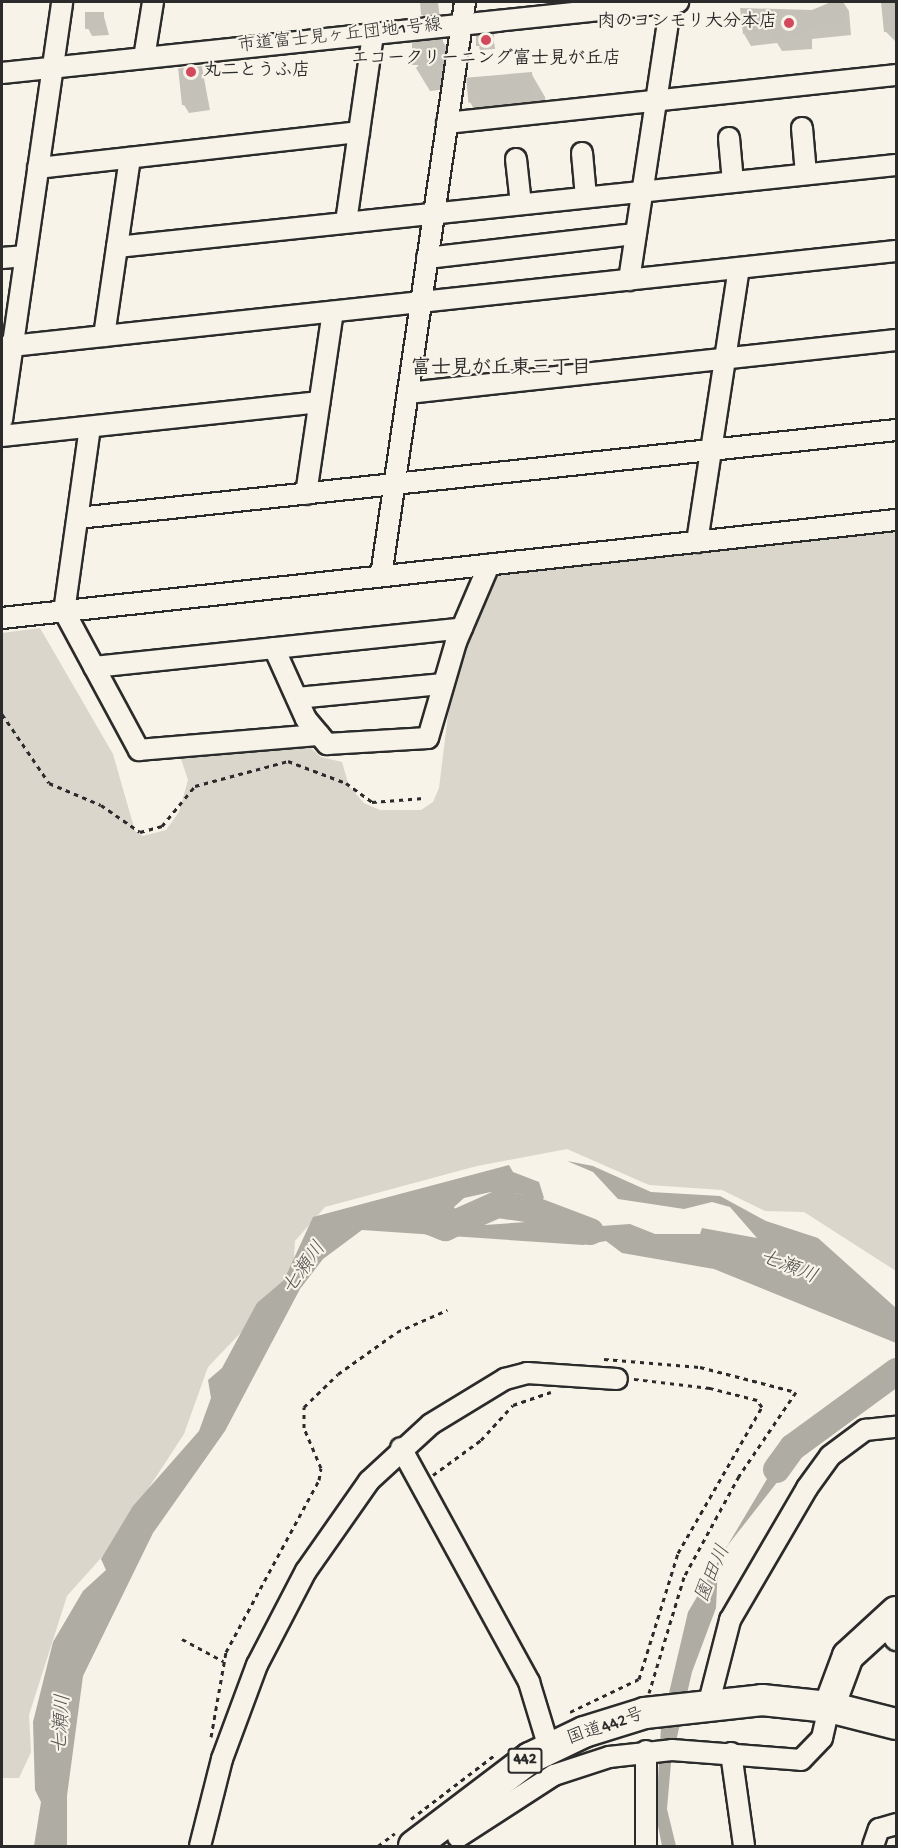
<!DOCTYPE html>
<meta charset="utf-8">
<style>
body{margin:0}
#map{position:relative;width:898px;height:1848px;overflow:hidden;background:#f7f3e8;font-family:"Gochi Hand","Klee One",sans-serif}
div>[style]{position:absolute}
.green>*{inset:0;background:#dad6cc}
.water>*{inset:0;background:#afaca4}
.shadow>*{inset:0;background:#0003}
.river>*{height:27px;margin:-13.5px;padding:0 13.5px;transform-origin:13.5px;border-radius:13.5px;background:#afaca4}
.building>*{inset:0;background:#c4c1b9;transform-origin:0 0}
.path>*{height:3px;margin-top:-1.5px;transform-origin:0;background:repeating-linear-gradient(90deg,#2b2b2b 0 4.5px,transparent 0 9px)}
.roads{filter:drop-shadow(2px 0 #2b2b2b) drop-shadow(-2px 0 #2b2b2b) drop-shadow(0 2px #2b2b2b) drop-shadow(0 -2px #2b2b2b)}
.minor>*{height:20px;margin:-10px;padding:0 10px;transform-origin:10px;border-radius:10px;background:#f7f3e8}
.highway>*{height:30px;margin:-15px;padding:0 15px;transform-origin:15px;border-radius:15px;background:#f7f3e8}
.dots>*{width:16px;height:16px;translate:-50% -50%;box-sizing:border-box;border:3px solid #f7f3e8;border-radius:50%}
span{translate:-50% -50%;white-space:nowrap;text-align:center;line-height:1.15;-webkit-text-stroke:4.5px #f7f3e8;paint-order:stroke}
.shield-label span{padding:2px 4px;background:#f7f3e8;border:2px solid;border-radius:4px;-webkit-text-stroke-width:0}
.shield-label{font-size:16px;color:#2b2b2b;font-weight:700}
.poi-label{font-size:18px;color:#2b2b2b;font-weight:700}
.right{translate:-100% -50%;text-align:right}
.left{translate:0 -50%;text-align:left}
.street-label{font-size:18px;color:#2b2b2b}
.neighbourhood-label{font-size:20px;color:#2b2b2b;font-weight:700}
.water-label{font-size:20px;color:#53524f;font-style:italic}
.frame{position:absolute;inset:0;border:3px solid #2b2b2b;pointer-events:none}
</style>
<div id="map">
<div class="green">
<i style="clip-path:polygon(896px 531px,896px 1271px,804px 1212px,765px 1211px,722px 1190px,649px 1185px,567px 1149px,477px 1166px,325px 1207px,295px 1241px,293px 1278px,208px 1367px,184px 1434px,109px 1549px,67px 1596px,29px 1715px,31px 1752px,19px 1778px,2px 1778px,2px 633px,40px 628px,113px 754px,135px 831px,143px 836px,166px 830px,179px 812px,188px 780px,181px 759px,190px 751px,301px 739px,321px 757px,342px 762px,349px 786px,364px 803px,380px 810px,421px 810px,433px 802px,439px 788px,453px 674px,494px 574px)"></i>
</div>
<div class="water">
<i style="clip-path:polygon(567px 1161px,593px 1166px,651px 1192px,720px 1196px,766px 1221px,818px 1238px,896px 1308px,896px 1343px,714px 1269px,622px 1253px,606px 1241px,583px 1245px,362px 1230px,323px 1259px,300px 1289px,225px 1431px,153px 1533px,83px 1676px,67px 1796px,67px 1846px,34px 1846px,41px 1802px,35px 1790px,33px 1722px,53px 1642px,83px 1591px,106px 1570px,101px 1559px,133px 1506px,199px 1431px,211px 1398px,208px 1380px,222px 1368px,257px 1303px,284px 1280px,313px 1217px,509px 1165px,513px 1172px,539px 1182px,544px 1198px,538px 1202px,521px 1194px,491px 1192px,464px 1198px,454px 1207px,463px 1221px,485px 1225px,568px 1219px,602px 1226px,630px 1224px,655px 1234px,700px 1234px,702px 1228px,757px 1238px,730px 1207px,712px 1202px,684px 1209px,618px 1199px,593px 1172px)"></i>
<i style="clip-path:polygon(896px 1375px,896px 1381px,862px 1395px,793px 1462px,728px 1545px,718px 1566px,716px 1608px,692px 1672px,671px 1763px,667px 1809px,676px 1846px,662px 1846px,656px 1816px,661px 1727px,688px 1612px,786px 1447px,813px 1438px,865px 1382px)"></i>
</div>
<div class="shadow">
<i style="clip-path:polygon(437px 2px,440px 16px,424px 18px,422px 14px)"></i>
<i style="clip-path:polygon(836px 2px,843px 2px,849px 11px,851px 35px,812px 39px,812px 49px,782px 51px,777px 43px,751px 46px,744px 34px)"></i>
<i style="clip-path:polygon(883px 2px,896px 2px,896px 42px,885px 31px)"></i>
<i style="clip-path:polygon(103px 13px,109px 35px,92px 36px,88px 28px)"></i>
<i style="clip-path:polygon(493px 35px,495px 49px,480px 50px,479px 47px)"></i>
<i style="clip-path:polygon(442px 40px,456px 63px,455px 88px,430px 91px,416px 68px)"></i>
<i style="clip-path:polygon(202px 68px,210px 110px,189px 113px,184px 105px)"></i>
<i style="clip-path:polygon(531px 73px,545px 97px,547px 120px,483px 125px,470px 102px,468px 78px)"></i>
</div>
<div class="river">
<i style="left:429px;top:1221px;width:17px;rotate:21deg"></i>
<i style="left:445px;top:1227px;width:57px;rotate:-23.9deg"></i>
<i style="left:497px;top:1204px;width:35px;rotate:8deg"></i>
<i style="left:532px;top:1209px;width:62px;rotate:20.8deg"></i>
<i style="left:776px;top:1469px;width:27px;rotate:-54deg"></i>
<i style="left:792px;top:1447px;width:129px;rotate:-36.2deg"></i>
</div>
<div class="building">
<i style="clip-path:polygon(420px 2px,438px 2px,439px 13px,421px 15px)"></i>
<i style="clip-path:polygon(831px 2px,843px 2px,845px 23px,806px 27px,806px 37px,773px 39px,773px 31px,743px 34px,740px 8px,812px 10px)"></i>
<i style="clip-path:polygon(881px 2px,897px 2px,897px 31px,884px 32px)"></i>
<i style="left:85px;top:12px;width:19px;height:17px"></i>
<i style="left:494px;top:34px;width:12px;height:18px;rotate:90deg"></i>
<i style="left:443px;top:39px;width:26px;height:31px;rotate:90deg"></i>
<i style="left:202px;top:66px;width:37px;height:24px;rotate:84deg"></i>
<i style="left:532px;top:72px;width:25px;height:66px;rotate:85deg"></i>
</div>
<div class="path">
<i style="left:2px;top:714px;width:83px;rotate:55.7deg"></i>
<i style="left:49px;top:783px;width:56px;rotate:22.9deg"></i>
<i style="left:101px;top:805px;width:47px;rotate:34.7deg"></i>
<i style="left:140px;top:832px;width:23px;rotate:-15deg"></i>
<i style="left:162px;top:826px;width:52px;rotate:-50.5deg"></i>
<i style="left:195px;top:786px;width:96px;rotate:-15deg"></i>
<i style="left:288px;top:761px;width:62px;rotate:20.8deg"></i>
<i style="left:346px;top:783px;width:32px;rotate:36deg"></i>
<i style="left:372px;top:802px;width:52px;rotate:-4.4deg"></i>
<i style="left:604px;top:1359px;width:96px;rotate:4.8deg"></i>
<i style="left:700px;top:1367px;width:99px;rotate:14.6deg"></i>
<i style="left:796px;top:1392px;width:102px;rotate:124.2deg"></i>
<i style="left:739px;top:1476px;width:115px;rotate:118.6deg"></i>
<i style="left:684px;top:1577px;width:121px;rotate:106.8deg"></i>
<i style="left:433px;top:1475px;width:59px;rotate:-36.1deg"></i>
<i style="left:481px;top:1440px;width:47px;rotate:-47.6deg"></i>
<i style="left:513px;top:1405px;width:40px;rotate:-18.9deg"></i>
<i style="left:182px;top:1639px;width:47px;rotate:28.2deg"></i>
<i style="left:570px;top:1712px;width:76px;rotate:-25.6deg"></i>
<i style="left:639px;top:1679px;width:132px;rotate:-72.8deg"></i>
<i style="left:678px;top:1553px;width:168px;rotate:-60.1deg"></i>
<i style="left:762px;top:1407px;width:9px;rotate:-126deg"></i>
<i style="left:757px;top:1400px;width:49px;rotate:-165.7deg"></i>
<i style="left:710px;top:1388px;width:77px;rotate:-173.2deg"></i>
<i style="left:211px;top:1737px;width:86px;rotate:-80deg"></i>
<i style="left:226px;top:1652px;width:196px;rotate:-61.6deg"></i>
<i style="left:319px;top:1480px;width:12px;rotate:-81deg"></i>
<i style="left:321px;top:1468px;width:43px;rotate:-113deg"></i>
<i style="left:304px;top:1428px;width:21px;rotate:-90deg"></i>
<i style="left:304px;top:1407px;width:47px;rotate:-44.1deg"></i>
<i style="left:338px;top:1374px;width:72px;rotate:-35.4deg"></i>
<i style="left:397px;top:1332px;width:55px;rotate:-23.7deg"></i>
<i style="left:411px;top:1819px;width:107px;rotate:-37.4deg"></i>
<i style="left:378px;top:1846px;width:21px;rotate:-37deg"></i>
</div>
<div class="roads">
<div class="minor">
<i style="left:144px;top:58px;width:57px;rotate:-80.9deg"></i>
<i style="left:2px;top:73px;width:680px;rotate:-6deg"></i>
<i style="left:447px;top:123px;width:452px;rotate:-6.1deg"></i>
<i style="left:802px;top:128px;width:46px;rotate:85deg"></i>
<i style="left:729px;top:138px;width:44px;rotate:84.8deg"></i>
<i style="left:582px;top:153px;width:44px;rotate:84.8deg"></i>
<i style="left:516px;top:159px;width:45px;rotate:83.7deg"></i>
<i style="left:38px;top:168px;width:323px;rotate:-6.4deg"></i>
<i style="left:346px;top:222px;width:190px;rotate:-81.8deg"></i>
<i style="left:117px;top:247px;width:783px;rotate:-6.01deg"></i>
<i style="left:2px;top:258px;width:23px;rotate:-5deg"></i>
<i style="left:427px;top:258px;width:210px;rotate:-6.6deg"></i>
<i style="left:629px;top:280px;width:281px;rotate:-81.4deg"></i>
<i style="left:104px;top:336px;width:180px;rotate:-81.7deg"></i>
<i style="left:2px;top:347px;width:899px;rotate:-6.13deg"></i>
<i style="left:408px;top:393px;width:491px;rotate:-6.2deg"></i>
<i style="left:2px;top:420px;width:422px;rotate:-81.8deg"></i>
<i style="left:90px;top:427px;width:186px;rotate:98deg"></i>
<i style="left:64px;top:611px;width:158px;rotate:61.7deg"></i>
<i style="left:139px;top:750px;width:181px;rotate:-4.8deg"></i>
<i style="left:2px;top:436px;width:319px;rotate:-6.1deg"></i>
<i style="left:306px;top:494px;width:184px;rotate:-81.6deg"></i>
<i style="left:78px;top:518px;width:823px;rotate:-6.14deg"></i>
<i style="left:697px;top:542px;width:277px;rotate:-81.3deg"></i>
<i style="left:381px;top:576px;width:580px;rotate:-81.67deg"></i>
<i style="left:2px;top:618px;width:899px;rotate:-6.26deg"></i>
<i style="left:274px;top:648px;width:78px;rotate:65.7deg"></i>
<i style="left:306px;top:719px;width:33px;rotate:50deg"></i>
<i style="left:327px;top:744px;width:101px;rotate:-3.4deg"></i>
<i style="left:428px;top:738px;width:100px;rotate:-73.7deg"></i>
<i style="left:456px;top:642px;width:84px;rotate:-66.8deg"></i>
<i style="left:94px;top:667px;width:370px;rotate:-6deg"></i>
<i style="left:297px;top:698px;width:147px;rotate:-5.5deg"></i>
<i style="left:401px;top:1448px;width:267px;rotate:61.3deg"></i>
<i style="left:529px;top:1682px;width:69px;rotate:73.1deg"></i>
<i style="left:884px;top:1623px;width:21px;rotate:55deg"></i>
<i style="left:709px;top:1702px;width:85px;rotate:-75.6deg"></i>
<i style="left:730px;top:1620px;width:153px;rotate:-59.7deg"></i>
<i style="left:807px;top:1488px;width:39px;rotate:-54deg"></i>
<i style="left:830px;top:1456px;width:44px;rotate:-36.6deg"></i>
<i style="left:865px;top:1430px;width:31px;rotate:-6deg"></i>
<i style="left:731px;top:1753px;width:94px;rotate:82deg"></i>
<i style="left:458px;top:1837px;width:114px;rotate:-32.9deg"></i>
<i style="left:554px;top:1775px;width:58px;rotate:-18.1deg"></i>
<i style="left:609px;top:1757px;width:63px;rotate:-6.3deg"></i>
<i style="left:672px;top:1750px;width:129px;rotate:4.4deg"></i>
<i style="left:801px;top:1760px;width:30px;rotate:-46deg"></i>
<i style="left:822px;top:1738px;width:32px;rotate:-77deg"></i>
<i style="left:200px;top:1846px;width:90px;rotate:-75.8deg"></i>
<i style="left:222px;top:1759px;width:100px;rotate:-69.6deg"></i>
<i style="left:257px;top:1665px;width:106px;rotate:-62.5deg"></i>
<i style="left:306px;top:1571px;width:110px;rotate:-55deg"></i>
<i style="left:369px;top:1481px;width:84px;rotate:-42.6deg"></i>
<i style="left:431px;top:1424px;width:87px;rotate:-31.3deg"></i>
<i style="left:505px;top:1379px;width:23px;rotate:-15deg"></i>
<i style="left:527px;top:1373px;width:90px;rotate:3.8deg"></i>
<i style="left:646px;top:1846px;width:95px;rotate:-90deg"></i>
<i style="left:873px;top:1846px;width:18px;rotate:-71deg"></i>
<i style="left:879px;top:1829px;width:18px;rotate:-16deg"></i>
</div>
<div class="highway">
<i style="left:829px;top:1707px;width:54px;rotate:-69.6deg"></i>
<i style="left:848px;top:1656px;width:65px;rotate:-42.5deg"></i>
<i style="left:414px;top:1846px;width:146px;rotate:-37.2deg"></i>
<i style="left:530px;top:1758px;width:60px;rotate:-25.7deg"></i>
<i style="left:584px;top:1732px;width:64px;rotate:-17.3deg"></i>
<i style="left:645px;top:1713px;width:118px;rotate:-6.3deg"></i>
<i style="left:762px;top:1700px;width:67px;rotate:6deg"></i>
<i style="left:829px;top:1707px;width:69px;rotate:14.2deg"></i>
</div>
</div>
<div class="dots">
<i style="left:789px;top:23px;background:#d1495b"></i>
<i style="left:486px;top:40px;background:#d1495b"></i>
<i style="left:191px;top:72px;background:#d1495b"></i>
</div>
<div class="shield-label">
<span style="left:525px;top:1761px">442</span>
</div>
<div class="poi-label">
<span class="right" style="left:777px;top:23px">肉のヨシモリ大分本店</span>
<span style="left:486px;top:60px">エコークリーニング富士見が丘店</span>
<span class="left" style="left:203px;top:72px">丸二とうふ店</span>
</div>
<div class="street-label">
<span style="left:340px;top:37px;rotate:-6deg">市道富士見ヶ丘団地1号線</span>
<span style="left:606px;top:1728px;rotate:-19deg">国道442号</span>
</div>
<div class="neighbourhood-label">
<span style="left:501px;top:369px">富士見が丘東三丁目</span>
</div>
<div class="water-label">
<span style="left:788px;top:1268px;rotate:22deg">七瀬川</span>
<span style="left:305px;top:1269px;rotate:-54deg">七瀬川</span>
<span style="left:714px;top:1574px;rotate:-67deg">園田川</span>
<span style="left:63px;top:1724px;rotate:-86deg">七瀬川</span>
</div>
<div class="frame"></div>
</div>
